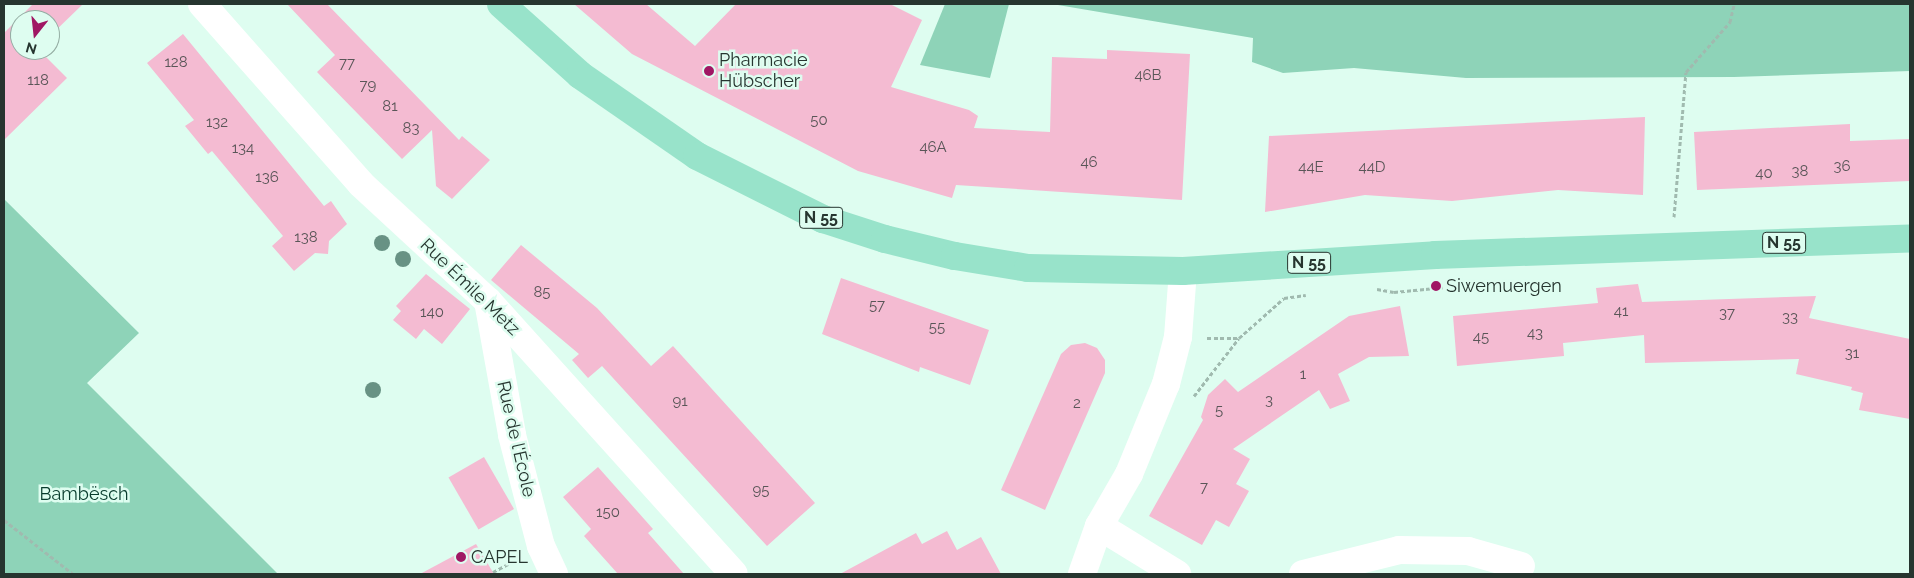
<!DOCTYPE html>
<meta charset="utf-8">
<style>
body{margin:0}
#map{position:relative;width:1914px;height:578px;overflow:hidden;background:#defdf0;font-family:Raleway,sans-serif}
div>[style]{position:absolute}
.green>*{inset:0;background:#8ed3b8}
.building>*{inset:0;background:#f4bbd2;transform-origin:0 0}
.path>*{height:3px;margin-top:-1.5px;transform-origin:0;background:repeating-linear-gradient(90deg,#a0baaf 0 4px,transparent 0 6.5px)}
.minor>*{height:28px;margin:-14px;padding:0 14px;transform-origin:14px;border-radius:14px;background:#fff}
.major>*{height:28px;margin:-14px;padding:0 14px;transform-origin:14px;border-radius:14px;background:#98e3ca}
.trees>*{width:16px;height:16px;margin:-8px;border-radius:50%;background:#689284}
.dots>*{width:14px;height:14px;translate:-50% -50%;box-sizing:border-box;border:2px solid #defdf0;border-radius:50%}
span{translate:-50% -50%;white-space:nowrap;text-align:center;line-height:1.15;-webkit-text-stroke:5px #defdf0;paint-order:stroke}
.number-label{font-size:15px;color:#5a5658}
.number-label span{-webkit-text-stroke-width:0}
.shield-label span{padding:1px 4px;background:#defdf0;border:1px solid;border-radius:4px;-webkit-text-stroke-width:0}
.shield-label{font-size:16px;color:#26352f;font-weight:700}
.poi-label{font-size:18px;color:#26352f}
.left{translate:0 -50%;text-align:left}
.street-label{font-size:18px;color:#26352f}
.park-label{font-size:18px;color:#073b2c}
.frame{position:absolute;inset:0;border:5px solid #26352f;pointer-events:none}
.north{position:absolute;left:10px;top:10px;width:50px;height:50px;box-sizing:border-box;background:#defdf0;border:1px solid #94ada3;border-radius:50%;rotate:196deg;font-size:14px;font-weight:700;line-height:20px;text-align:center;color:#26352f}
.north::after{content:'';display:block;margin:auto;width:18px;height:22px;background:#a01764;clip-path:polygon(50% 0,100% 100%,50% 72%,0 100%)}
</style>
<div id="map">
<div class="green">
<i style="clip-path:polygon(945px 4px,1009px 4px,990px 78px,920px 65px)"></i>
<i style="clip-path:polygon(1052px 4px,1910px 4px,1910px 71px,1734px 77px,1466px 78px,1354px 68px,1283px 73px,1252px 62px,1253px 38px)"></i>
<i style="clip-path:polygon(4px 199px,139px 333px,87px 383px,278px 574px,4px 574px)"></i>
</div>
<div class="building">
<i style="clip-path:polygon(33px 4px,83px 4px,50px 36px,50px 20px,20px 20px,20px 50px,39px 50px,67px 78px,4px 140px,4px 33px)"></i>
<i style="clip-path:polygon(287px 4px,327px 4px,459px 140px,462px 136px,490px 160px,452px 199px,436px 186px,432px 130px,402px 159px,317px 72px,335px 55px)"></i>
<i style="clip-path:polygon(574px 4px,646px 4px,695px 46px,736px 4px,890px 4px,922px 20px,891px 87px,969px 110px,978px 116px,974px 128px,1050px 132px,1052px 57px,1107px 59px,1107px 50px,1190px 54px,1182px 200px,956px 185px,952px 198px,858px 171px,632px 54px)"></i>
<i style="clip-path:polygon(183px 34px,324px 206px,331px 201px,347px 224px,329px 241px,328px 254px,315px 253px,294px 271px,272px 246px,283px 236px,212px 151px,208px 154px,185px 126px,194px 120px,147px 63px)"></i>
<i style="clip-path:polygon(1645px 117px,1643px 195px,1558px 190px,1452px 201px,1365px 195px,1265px 212px,1269px 136px)"></i>
<i style="clip-path:polygon(1850px 124px,1850px 141px,1910px 139px,1910px 181px,1697px 190px,1694px 132px)"></i>
<i style="clip-path:polygon(521px 245px,597px 308px,651px 366px,673px 346px,815px 503px,767px 546px,602px 366px,588px 378px,572px 360px,579px 354px,491px 280px)"></i>
<i style="clip-path:polygon(426px 274px,470px 309px,442px 344px,424px 329px,416px 339px,393px 320px,401px 311px,396px 306px)"></i>
<i style="clip-path:polygon(841px 278px,989px 330px,970px 385px,920px 367px,919px 372px,822px 334px)"></i>
<i style="clip-path:polygon(1638px 284px,1642px 302px,1816px 296px,1809px 318px,1910px 339px,1910px 419px,1859px 410px,1863px 393px,1851px 390px,1852px 387px,1796px 374px,1799px 359px,1645px 363px,1644px 335px,1563px 343px,1564px 356px,1457px 366px,1453px 316px,1598px 303px,1596px 288px)"></i>
<i style="clip-path:polygon(1400px 306px,1409px 356px,1369px 357px,1338px 374px,1350px 401px,1330px 409px,1319px 390px,1233px 449px,1250px 459px,1236px 484px,1249px 491px,1229px 527px,1216px 520px,1202px 545px,1149px 516px,1203px 420px,1201px 417px,1208px 395px,1225px 379px,1238px 392px,1349px 316px)"></i>
<i style="clip-path:polygon(1085px 343px,1097px 348px,1105px 360px,1105px 373px,1045px 510px,1001px 490px,1061px 354px,1071px 345px)"></i>
<i style="left:484px;top:457px;width:60px;height:41px;rotate:60deg"></i>
<i style="clip-path:polygon(598px 467px,653px 529px,648px 533px,684px 574px,618px 574px,584px 536px,591px 529px,563px 497px)"></i>
<i style="clip-path:polygon(947px 531px,957px 550px,981px 537px,1001px 574px,840px 574px,916px 533px,922px 544px)"></i>
<i style="clip-path:polygon(476px 544px,494px 574px,420px 574px)"></i>
</div>
<div class="path">
<i style="left:1674px;top:217px;width:145px;rotate:-85.3deg"></i>
<i style="left:1686px;top:72px;width:67px;rotate:-48.7deg"></i>
<i style="left:1730px;top:22px;width:18px;rotate:-77deg"></i>
<i style="left:1377px;top:289px;width:17px;rotate:10deg"></i>
<i style="left:1394px;top:292px;width:83px;rotate:-5.5deg"></i>
<i style="left:1207px;top:338px;width:32px"></i>
<i style="left:1239px;top:338px;width:60px;rotate:-41.6deg"></i>
<i style="left:1284px;top:298px;width:22px;rotate:-8deg"></i>
<i style="left:1194px;top:396px;width:73px;rotate:-52.2deg"></i>
<i style="left:4px;top:520px;width:88px;rotate:38deg"></i>
<i style="left:493px;top:572px;width:27px;rotate:-28deg"></i>
</div>
<div class="minor">
<i style="left:202px;top:4px;width:240px;rotate:48.5deg"></i>
<i style="left:361px;top:184px;width:173px;rotate:42.7deg"></i>
<i style="left:488px;top:301px;width:367px;rotate:48deg"></i>
<i style="left:488px;top:301px;width:136px;rotate:79.8deg"></i>
<i style="left:512px;top:435px;width:115px;rotate:75.4deg"></i>
<i style="left:541px;top:546px;width:31px;rotate:65deg"></i>
<i style="left:1099px;top:526px;width:92px;rotate:31.6deg"></i>
<i style="left:1082px;top:574px;width:51px;rotate:-70.5deg"></i>
<i style="left:1099px;top:526px;width:60px;rotate:-60deg"></i>
<i style="left:1129px;top:474px;width:97px;rotate:-67.7deg"></i>
<i style="left:1166px;top:384px;width:49px;rotate:-75.7deg"></i>
<i style="left:1178px;top:337px;width:66px;rotate:-85.7deg"></i>
<i style="left:1303px;top:574px;width:99px;rotate:-14deg"></i>
<i style="left:1399px;top:550px;width:69px;rotate:0.8deg"></i>
<i style="left:1468px;top:551px;width:55px;rotate:15.8deg"></i>
</div>
<div class="major">
<i style="left:501px;top:4px;width:106px;rotate:41.9deg"></i>
<i style="left:580px;top:75px;width:142px;rotate:34.7deg"></i>
<i style="left:697px;top:156px;width:141px;rotate:26.6deg"></i>
<i style="left:823px;top:219px;width:65px;rotate:17.9deg"></i>
<i style="left:885px;top:239px;width:72px;rotate:13.7deg"></i>
<i style="left:955px;top:256px;width:74px;rotate:9.3deg"></i>
<i style="left:1028px;top:268px;width:155px;rotate:1.1deg"></i>
<i style="left:1183px;top:271px;width:253px;rotate:-3.6deg"></i>
<i style="left:1435px;top:255px;width:475px;rotate:-2deg"></i>
</div>
<div class="trees">
<i style="left:382px;top:243px"></i>
<i style="left:403px;top:259px"></i>
<i style="left:373px;top:390px"></i>
</div>
<div class="dots">
<i style="left:709px;top:71px;background:#a01764"></i>
<i style="left:1436px;top:286px;background:#a01764"></i>
<i style="left:461px;top:557px;background:#a01764"></i>
</div>
<div class="number-label">
<span style="left:176px;top:63px">128</span>
<span style="left:347px;top:64px">77</span>
<span style="left:1148px;top:76px">46B</span>
<span style="left:38px;top:81px">118</span>
<span style="left:368px;top:86px">79</span>
<span style="left:390px;top:107px">81</span>
<span style="left:819px;top:121px">50</span>
<span style="left:217px;top:123px">132</span>
<span style="left:411px;top:129px">83</span>
<span style="left:933px;top:148px">46A</span>
<span style="left:243px;top:149px">134</span>
<span style="left:1089px;top:163px">46</span>
<span style="left:1842px;top:167px">36</span>
<span style="left:1311px;top:168px">44E</span>
<span style="left:1372px;top:168px">44D</span>
<span style="left:1800px;top:172px">38</span>
<span style="left:1764px;top:174px">40</span>
<span style="left:267px;top:178px">136</span>
<span style="left:306px;top:238px">138</span>
<span style="left:542px;top:293px">85</span>
<span style="left:877px;top:306px">57</span>
<span style="left:1621px;top:312px">41</span>
<span style="left:432px;top:313px">140</span>
<span style="left:1727px;top:314px">37</span>
<span style="left:1790px;top:318px">33</span>
<span style="left:937px;top:328px">55</span>
<span style="left:1535px;top:334px">43</span>
<span style="left:1481px;top:338px">45</span>
<span style="left:1852px;top:354px">31</span>
<span style="left:1303px;top:375px">1</span>
<span style="left:1269px;top:401px">3</span>
<span style="left:680px;top:402px">91</span>
<span style="left:1077px;top:404px">2</span>
<span style="left:1219px;top:411px">5</span>
<span style="left:1204px;top:488px">7</span>
<span style="left:761px;top:491px">95</span>
<span style="left:608px;top:513px">150</span>
</div>
<div class="shield-label">
<span style="left:821px;top:218px">N 55</span>
<span style="left:1784px;top:243px">N 55</span>
<span style="left:1309px;top:263px">N 55</span>
</div>
<div class="poi-label">
<span class="left" style="left:719px;top:71px">Pharmacie<br>Hübscher</span>
<span class="left" style="left:1446px;top:286px">Siwemuergen</span>
<span class="left" style="left:471px;top:557px">CAPEL</span>
</div>
<div class="street-label">
<span style="left:470px;top:287px;rotate:44deg">Rue Émile Metz</span>
<span style="left:516px;top:439px;rotate:77deg">Rue de l'École</span>
</div>
<div class="park-label">
<span style="left:84px;top:494px">Bambësch</span>
</div>
<div class="frame"></div>
<div class="north">N</div>
</div>
